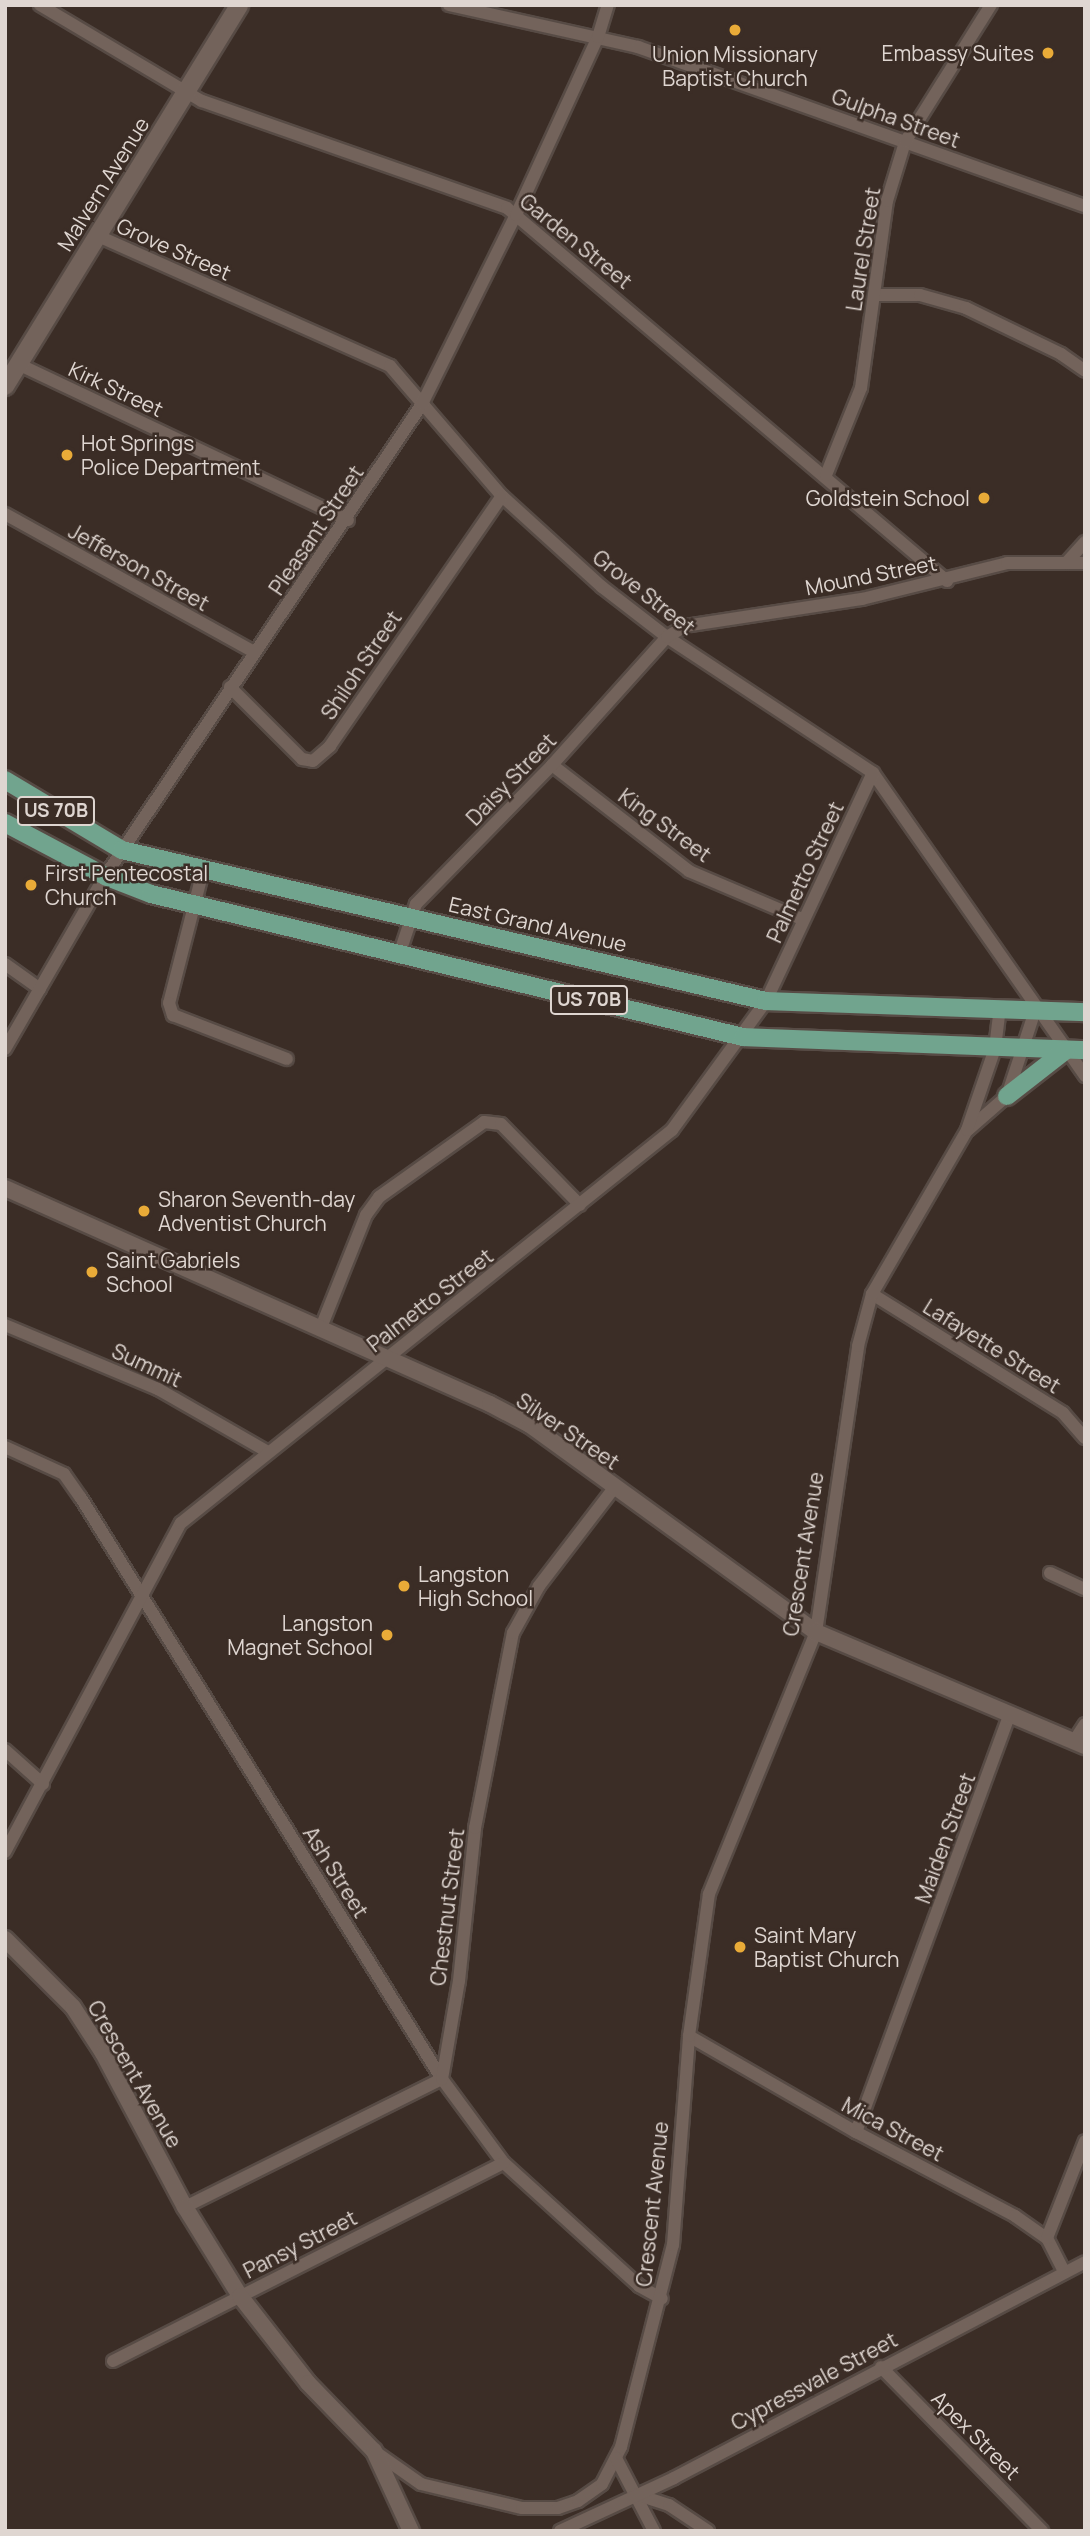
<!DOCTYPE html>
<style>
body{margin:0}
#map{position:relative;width:1090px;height:2536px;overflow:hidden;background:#3b2d26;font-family:Manrope,sans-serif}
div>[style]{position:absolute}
.roads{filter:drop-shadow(2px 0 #574b45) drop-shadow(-2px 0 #574b45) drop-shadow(0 2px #574b45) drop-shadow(0 -2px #574b45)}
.minor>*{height:12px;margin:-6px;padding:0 6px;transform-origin:6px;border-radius:6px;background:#73635b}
.tertiary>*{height:16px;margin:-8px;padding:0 8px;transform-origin:8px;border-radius:8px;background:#73635b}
.secondary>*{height:18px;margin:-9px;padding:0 9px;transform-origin:9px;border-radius:9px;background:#73635b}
.primary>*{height:18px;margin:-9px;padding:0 9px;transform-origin:9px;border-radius:9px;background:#71a48e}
.dots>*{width:19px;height:19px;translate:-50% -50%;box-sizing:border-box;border:4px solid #3b2d26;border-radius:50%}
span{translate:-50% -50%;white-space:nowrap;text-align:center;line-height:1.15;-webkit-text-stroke:5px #3b2d26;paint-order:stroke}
.shield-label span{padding:2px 5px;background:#3b2d26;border:2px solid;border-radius:5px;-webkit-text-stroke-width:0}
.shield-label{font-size:19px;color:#dfd6d1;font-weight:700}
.poi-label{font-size:21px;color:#dfd6d1}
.right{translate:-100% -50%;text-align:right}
.left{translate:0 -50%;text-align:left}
.street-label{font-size:21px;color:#dfd6d1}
.frame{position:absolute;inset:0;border:7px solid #dfd6d1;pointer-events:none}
</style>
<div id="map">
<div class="roads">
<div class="minor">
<i style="left:40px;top:5px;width:188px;rotate:30.7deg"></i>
<i style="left:202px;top:101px;width:323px;rotate:19.3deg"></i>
<i style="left:507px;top:208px;width:577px;rotate:40.29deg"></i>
<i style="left:449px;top:5px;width:194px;rotate:12.5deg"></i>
<i style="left:638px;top:47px;width:474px;rotate:19.6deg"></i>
<i style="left:98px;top:236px;width:320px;rotate:24deg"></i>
<i style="left:390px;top:366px;width:172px;rotate:49.3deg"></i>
<i style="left:502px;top:496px;width:135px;rotate:42.3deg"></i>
<i style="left:602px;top:587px;width:82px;rotate:37.6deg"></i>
<i style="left:667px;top:637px;width:247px;rotate:33.4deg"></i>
<i style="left:873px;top:773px;width:370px;rotate:55deg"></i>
<i style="left:874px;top:295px;width:46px"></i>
<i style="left:920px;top:295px;width:48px;rotate:15.8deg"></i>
<i style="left:966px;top:308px;width:106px;rotate:25.8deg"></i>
<i style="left:1061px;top:354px;width:29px;rotate:35deg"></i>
<i style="left:18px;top:364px;width:365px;rotate:25.3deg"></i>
<i style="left:826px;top:475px;width:94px;rotate:-68.1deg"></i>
<i style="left:861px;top:388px;width:189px;rotate:-82.1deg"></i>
<i style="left:887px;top:201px;width:62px;rotate:-73deg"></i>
<i style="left:905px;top:142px;width:162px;rotate:-57.9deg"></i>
<i style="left:5px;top:514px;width:285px;rotate:29deg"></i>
<i style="left:1067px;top:562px;width:27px;rotate:-48deg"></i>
<i style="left:230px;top:687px;width:102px;rotate:45deg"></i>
<i style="left:302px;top:759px;width:11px;rotate:10deg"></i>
<i style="left:313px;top:761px;width:23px;rotate:-41deg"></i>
<i style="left:330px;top:746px;width:303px;rotate:-55.5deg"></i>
<i style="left:552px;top:765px;width:173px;rotate:37.7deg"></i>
<i style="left:689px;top:871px;width:123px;rotate:23deg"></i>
<i style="left:203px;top:871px;width:136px;rotate:104.4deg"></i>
<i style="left:169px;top:1003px;width:13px;rotate:72deg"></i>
<i style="left:173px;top:1015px;width:122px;rotate:21.1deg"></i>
<i style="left:399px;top:955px;width:54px;rotate:-71.6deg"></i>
<i style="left:416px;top:904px;width:194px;rotate:-45.6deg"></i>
<i style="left:552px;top:765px;width:172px;rotate:-48.1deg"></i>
<i style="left:667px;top:637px;width:21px;rotate:-31deg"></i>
<i style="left:685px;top:626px;width:179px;rotate:-8.7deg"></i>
<i style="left:862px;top:599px;width:149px;rotate:-13.9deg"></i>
<i style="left:1007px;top:563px;width:78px"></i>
<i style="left:5px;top:964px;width:43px;rotate:35.5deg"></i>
<i style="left:5px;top:1049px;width:200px;rotate:-60deg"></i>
<i style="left:105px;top:876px;width:569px;rotate:-56.11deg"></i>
<i style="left:422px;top:404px;width:211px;rotate:-63.6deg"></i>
<i style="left:516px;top:215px;width:196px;rotate:-65.3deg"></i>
<i style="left:598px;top:37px;width:34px;rotate:-73deg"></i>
<i style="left:968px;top:1130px;width:52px;rotate:-41.1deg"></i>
<i style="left:1007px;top:1096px;width:89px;rotate:-71.8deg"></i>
<i style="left:872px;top:1294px;width:225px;rotate:31.9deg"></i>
<i style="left:1063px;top:1413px;width:33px;rotate:49deg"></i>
<i style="left:5px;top:1325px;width:166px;rotate:22.7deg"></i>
<i style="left:158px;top:1389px;width:127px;rotate:29.8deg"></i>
<i style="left:320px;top:1330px;width:124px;rotate:-68.2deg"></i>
<i style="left:366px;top:1215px;width:22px;rotate:-54deg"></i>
<i style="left:379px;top:1197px;width:129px;rotate:-35.5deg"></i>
<i style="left:484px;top:1122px;width:17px;rotate:7deg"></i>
<i style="left:501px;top:1124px;width:113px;rotate:45.7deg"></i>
<i style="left:5px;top:1447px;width:65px;rotate:24.6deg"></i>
<i style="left:64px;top:1474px;width:29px;rotate:55deg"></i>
<i style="left:81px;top:1498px;width:684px;rotate:58.15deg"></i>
<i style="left:442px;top:2079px;width:104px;rotate:53.6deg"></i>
<i style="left:504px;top:2163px;width:183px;rotate:42.3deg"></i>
<i style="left:639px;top:2286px;width:26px;rotate:29deg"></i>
<i style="left:1050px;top:1573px;width:38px;rotate:25deg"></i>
<i style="left:1074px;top:1741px;width:20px;rotate:-57deg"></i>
<i style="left:5px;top:1750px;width:51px;rotate:41.8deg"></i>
<i style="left:5px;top:1852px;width:373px;rotate:-61.9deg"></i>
<i style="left:181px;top:1523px;width:629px;rotate:-38.67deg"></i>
<i style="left:672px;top:1130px;width:160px;rotate:-53.9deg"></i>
<i style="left:766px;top:1001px;width:252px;rotate:-64.9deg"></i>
<i style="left:689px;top:2036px;width:193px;rotate:29.9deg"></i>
<i style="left:856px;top:2132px;width:180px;rotate:27.8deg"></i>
<i style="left:1015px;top:2216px;width:39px;rotate:35deg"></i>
<i style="left:1047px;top:2238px;width:37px;rotate:63deg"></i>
<i style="left:856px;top:2132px;width:446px;rotate:-69.8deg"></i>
<i style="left:185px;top:2207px;width:287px;rotate:-26.5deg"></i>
<i style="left:442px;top:2079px;width:99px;rotate:-80.2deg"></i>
<i style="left:459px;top:1981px;width:154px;rotate:-84deg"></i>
<i style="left:475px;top:1828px;width:199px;rotate:-79deg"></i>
<i style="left:513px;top:1633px;width:54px;rotate:-61deg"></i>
<i style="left:539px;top:1586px;width:123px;rotate:-52.6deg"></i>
<i style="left:1047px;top:2238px;width:104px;rotate:-68.6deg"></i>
<i style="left:113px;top:2361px;width:438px;rotate:-26.9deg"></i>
<i style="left:881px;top:2367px;width:230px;rotate:45.5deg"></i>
<i style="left:374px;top:2451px;width:57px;rotate:35.1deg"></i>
<i style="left:421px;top:2484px;width:104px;rotate:13.4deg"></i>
<i style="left:522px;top:2508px;width:36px"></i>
<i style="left:558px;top:2508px;width:21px;rotate:-19deg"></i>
<i style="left:578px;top:2501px;width:29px;rotate:-35deg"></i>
<i style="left:602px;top:2484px;width:42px;rotate:-62.8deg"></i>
<i style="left:621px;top:2447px;width:209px;rotate:-75.6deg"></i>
<i style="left:673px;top:2245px;width:210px;rotate:-85.6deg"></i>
<i style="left:689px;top:2036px;width:143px;rotate:-82deg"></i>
<i style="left:709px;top:1894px;width:283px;rotate:-67.8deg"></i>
<i style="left:816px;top:1632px;width:289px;rotate:-81.6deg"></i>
<i style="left:858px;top:1346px;width:54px;rotate:-74.9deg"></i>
<i style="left:872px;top:1294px;width:190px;rotate:-59.9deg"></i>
<i style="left:967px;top:1130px;width:87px;rotate:-71.1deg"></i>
<i style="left:995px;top:1048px;width:38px;rotate:-83deg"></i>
<i style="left:616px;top:2458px;width:82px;rotate:62.5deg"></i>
<i style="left:635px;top:2494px;width:36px;rotate:18deg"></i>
<i style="left:669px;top:2505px;width:47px;rotate:33.7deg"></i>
<i style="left:560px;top:2531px;width:126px;rotate:-24.9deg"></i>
<i style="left:674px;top:2478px;width:464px;rotate:-27.7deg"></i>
</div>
<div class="tertiary">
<i style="left:5px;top:1188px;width:531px;rotate:24.01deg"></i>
<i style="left:490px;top:1404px;width:45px;rotate:27.7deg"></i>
<i style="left:530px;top:1425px;width:353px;rotate:35.9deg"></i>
<i style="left:816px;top:1632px;width:292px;rotate:23deg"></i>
<i style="left:5px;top:1939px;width:96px;rotate:45deg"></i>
<i style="left:73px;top:2007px;width:55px;rotate:56.9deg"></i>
<i style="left:103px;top:2053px;width:174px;rotate:62deg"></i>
<i style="left:185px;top:2207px;width:105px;rotate:58.3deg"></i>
<i style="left:240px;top:2296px;width:110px;rotate:52deg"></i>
<i style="left:308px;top:2383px;width:95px;rotate:45.9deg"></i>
<i style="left:374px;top:2451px;width:88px;rotate:65.2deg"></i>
</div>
<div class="secondary">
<i style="left:5px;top:386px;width:447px;rotate:-58.4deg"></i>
</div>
<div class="primary">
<i style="left:5px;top:780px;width:136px;rotate:30.9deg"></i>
<i style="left:122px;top:850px;width:661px;rotate:13.2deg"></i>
<i style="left:766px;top:1001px;width:319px;rotate:2deg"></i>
<i style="left:5px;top:823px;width:113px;rotate:27.9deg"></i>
<i style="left:105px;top:876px;width:49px;rotate:21.4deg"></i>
<i style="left:151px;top:894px;width:609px;rotate:13.58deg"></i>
<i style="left:743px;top:1037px;width:342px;rotate:2.2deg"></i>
<i style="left:1007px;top:1096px;width:75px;rotate:-37.9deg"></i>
</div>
</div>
<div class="dots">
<i style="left:735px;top:30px;background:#e9ab38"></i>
<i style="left:1048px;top:53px;background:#e9ab38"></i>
<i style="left:67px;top:455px;background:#e9ab38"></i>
<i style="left:984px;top:498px;background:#e9ab38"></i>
<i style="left:31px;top:885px;background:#e9ab38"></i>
<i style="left:144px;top:1211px;background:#e9ab38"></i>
<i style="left:92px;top:1272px;background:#e9ab38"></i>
<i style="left:404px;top:1586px;background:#e9ab38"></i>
<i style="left:387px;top:1635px;background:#e9ab38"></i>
<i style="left:740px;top:1947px;background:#e9ab38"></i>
</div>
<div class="shield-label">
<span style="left:56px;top:811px">US 70B</span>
<span style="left:589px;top:1000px">US 70B</span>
</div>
<div class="poi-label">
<span class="right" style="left:1034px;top:53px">Embassy Suites</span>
<span style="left:735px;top:66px">Union Missionary<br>Baptist Church</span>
<span class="left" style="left:81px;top:455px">Hot Springs<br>Police Department</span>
<span class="right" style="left:970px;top:498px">Goldstein School</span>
<span class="left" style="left:45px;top:885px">First Pentecostal<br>Church</span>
<span class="left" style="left:158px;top:1211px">Sharon Seventh-day<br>Adventist Church</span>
<span class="left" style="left:106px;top:1272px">Saint Gabriels<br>School</span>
<span class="left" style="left:418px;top:1586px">Langston<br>High School</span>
<span class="right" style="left:373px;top:1635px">Langston<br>Magnet School</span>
<span class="left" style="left:754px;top:1947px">Saint Mary<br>Baptist Church</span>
</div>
<div class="street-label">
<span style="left:896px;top:118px;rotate:20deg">Gulpha Street</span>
<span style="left:103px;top:184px;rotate:-58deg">Malvern Avenue</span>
<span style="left:576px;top:241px;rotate:39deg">Garden Street</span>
<span style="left:174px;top:249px;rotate:24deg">Grove Street</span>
<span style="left:863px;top:249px;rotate:-81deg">Laurel Street</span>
<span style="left:116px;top:389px;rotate:25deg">Kirk Street</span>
<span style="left:316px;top:530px;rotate:-56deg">Pleasant Street</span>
<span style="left:139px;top:567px;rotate:29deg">Jefferson Street</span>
<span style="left:871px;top:575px;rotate:-11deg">Mound Street</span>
<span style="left:644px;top:592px;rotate:38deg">Grove Street</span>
<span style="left:361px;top:665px;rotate:-56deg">Shiloh Street</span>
<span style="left:511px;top:779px;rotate:-46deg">Daisy Street</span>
<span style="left:665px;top:825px;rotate:36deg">King Street</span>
<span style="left:805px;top:872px;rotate:-65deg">Palmetto Street</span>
<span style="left:538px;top:924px;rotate:13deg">East Grand Avenue</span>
<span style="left:430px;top:1300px;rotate:-38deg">Palmetto Street</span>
<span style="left:992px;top:1346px;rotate:32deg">Lafayette Street</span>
<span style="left:147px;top:1365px;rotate:25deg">Summit</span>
<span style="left:568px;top:1431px;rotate:34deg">Silver Street</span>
<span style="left:803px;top:1554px;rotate:-81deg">Crescent Avenue</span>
<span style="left:945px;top:1838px;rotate:-70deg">Maiden Street</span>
<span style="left:336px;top:1872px;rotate:58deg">Ash Street</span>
<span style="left:447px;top:1907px;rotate:-83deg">Chestnut Street</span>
<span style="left:135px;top:2074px;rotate:60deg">Crescent Avenue</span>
<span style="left:893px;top:2129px;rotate:28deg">Mica Street</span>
<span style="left:652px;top:2204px;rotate:-84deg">Crescent Avenue</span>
<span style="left:300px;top:2244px;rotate:-27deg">Pansy Street</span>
<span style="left:814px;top:2381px;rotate:-28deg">Cypressvale Street</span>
<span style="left:976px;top:2435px;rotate:45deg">Apex Street</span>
</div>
<div class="frame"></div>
</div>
